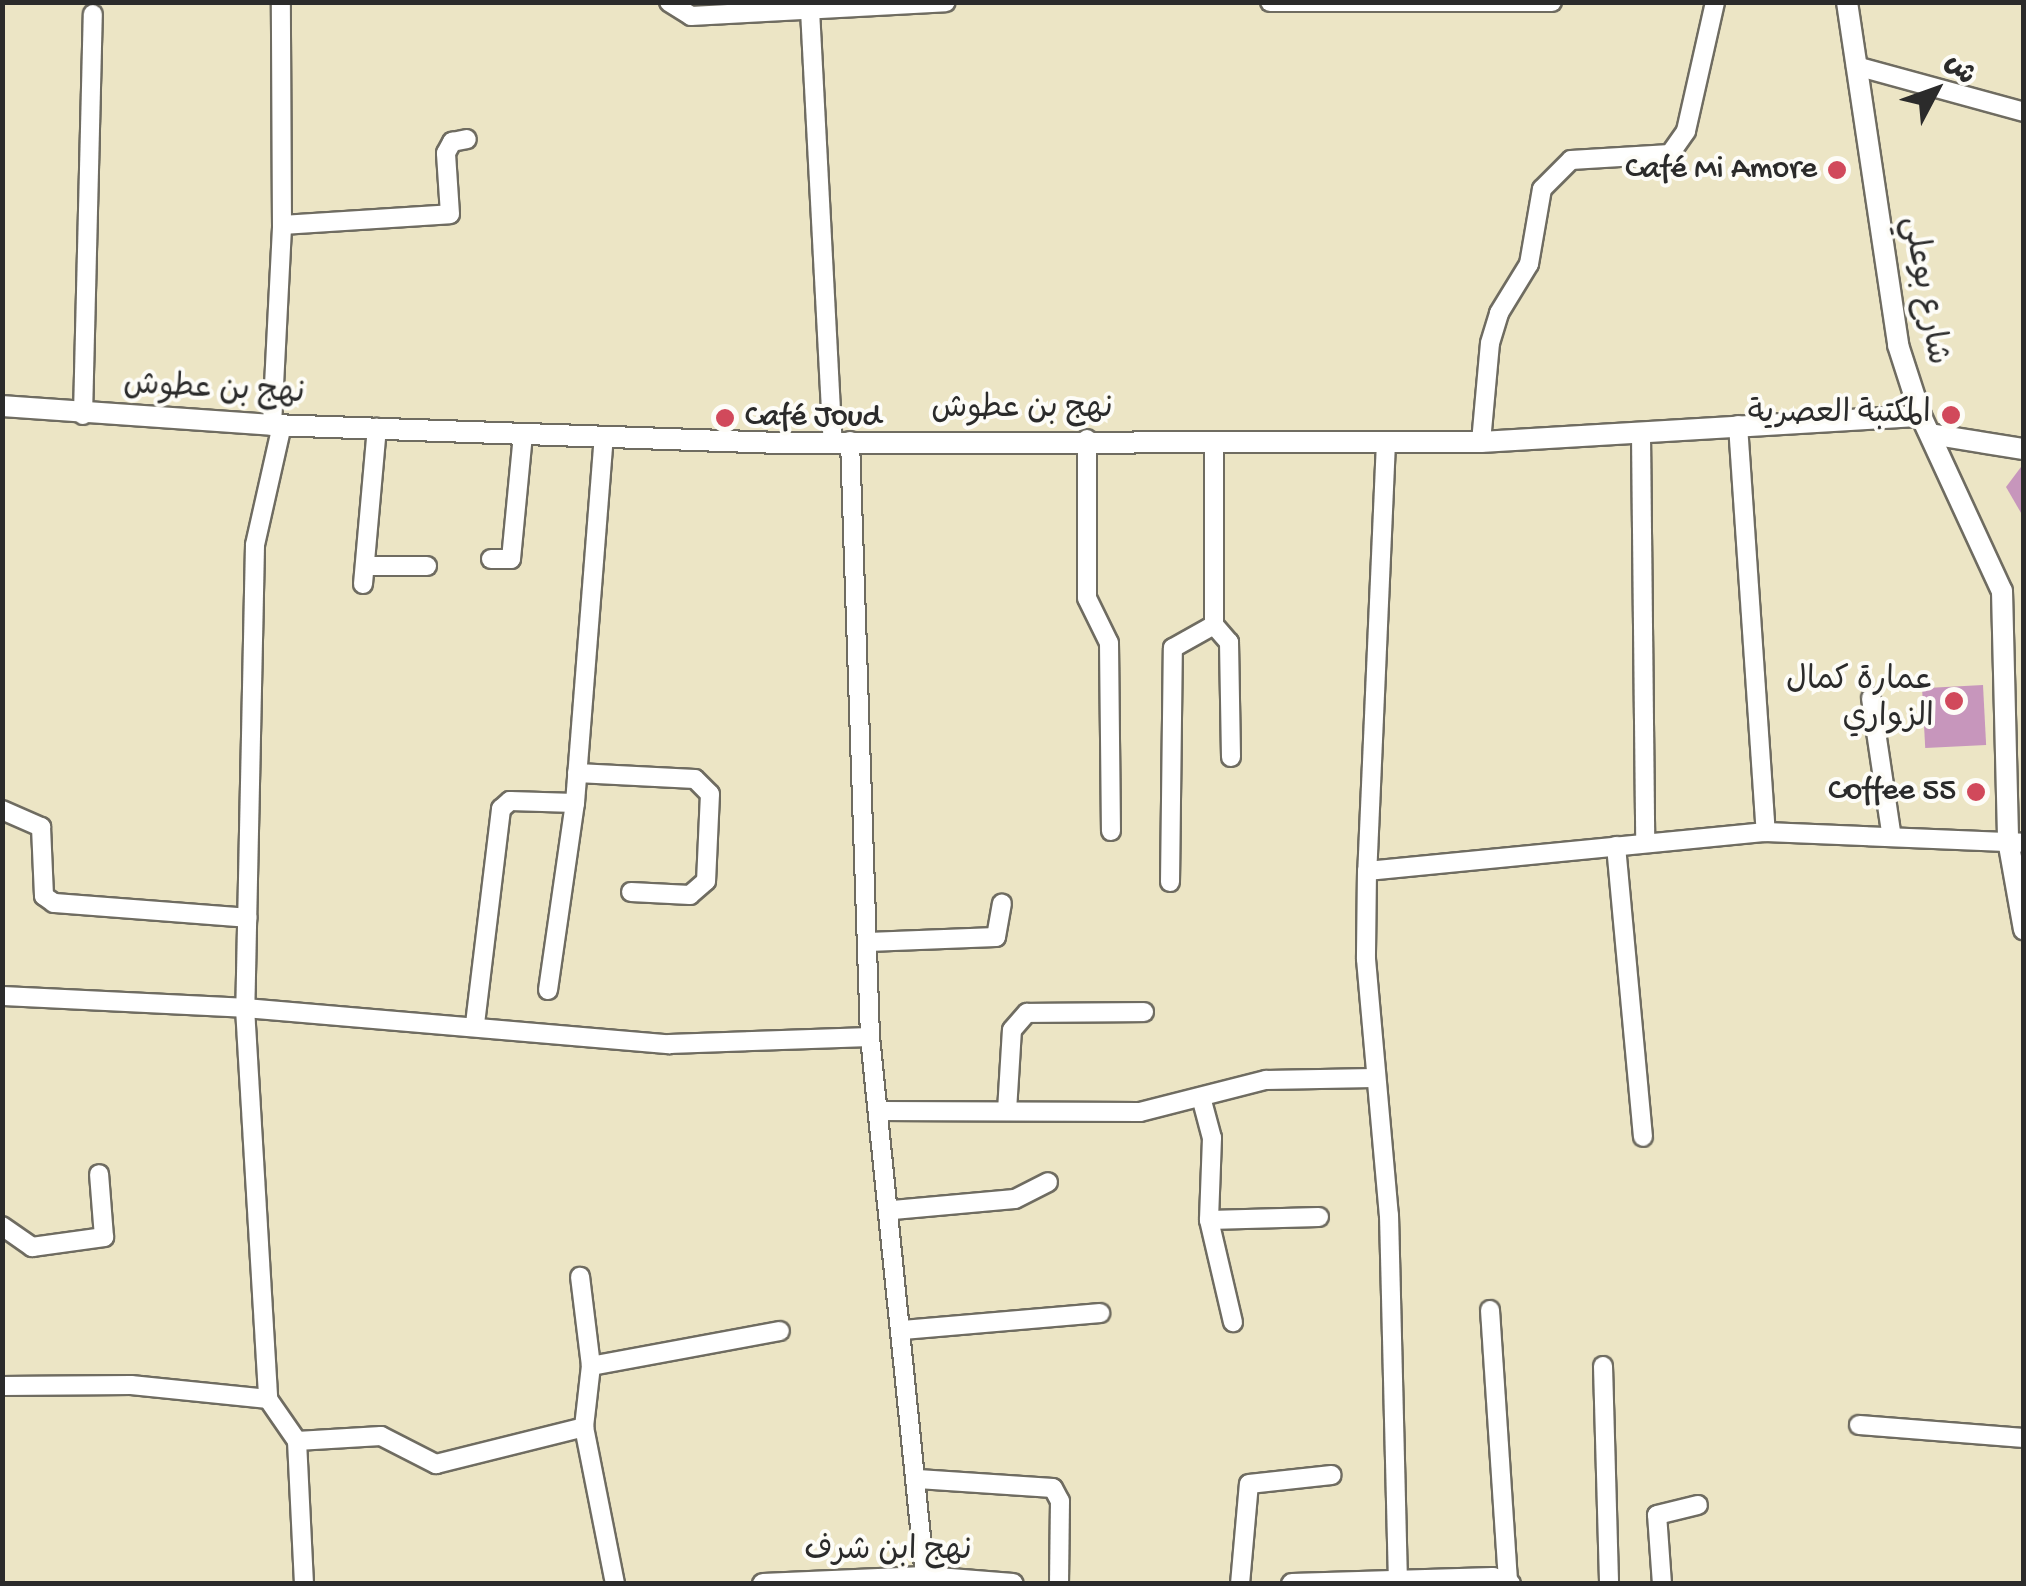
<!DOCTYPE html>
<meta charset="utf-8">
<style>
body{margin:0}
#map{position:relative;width:2026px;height:1586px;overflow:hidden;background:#ece5c5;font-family:"Gochi Hand","Playpen Sans Arabic",sans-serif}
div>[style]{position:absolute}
.building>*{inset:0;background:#c796bc;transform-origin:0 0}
.roads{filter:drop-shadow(2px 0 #6f6c61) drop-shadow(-2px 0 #6f6c61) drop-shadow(0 2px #6f6c61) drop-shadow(0 -2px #6f6c61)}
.minor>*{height:18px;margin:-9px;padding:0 9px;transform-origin:9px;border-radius:9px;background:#fff}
.tertiary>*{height:20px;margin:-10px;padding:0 10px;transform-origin:10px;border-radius:10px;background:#fff}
.dots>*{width:28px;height:28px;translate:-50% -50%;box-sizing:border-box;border:5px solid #fdfcf7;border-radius:50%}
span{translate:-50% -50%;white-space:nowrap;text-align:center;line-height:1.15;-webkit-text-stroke:8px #fdfcf7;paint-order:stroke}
.poi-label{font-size:32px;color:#2b2b2b}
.right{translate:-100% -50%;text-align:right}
.left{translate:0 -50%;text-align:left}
.street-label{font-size:32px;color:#2b2b2b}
.frame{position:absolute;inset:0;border:5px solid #2b2b2b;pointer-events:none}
.north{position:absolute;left:1886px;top:40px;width:100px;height:100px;-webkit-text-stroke:8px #fdfcf7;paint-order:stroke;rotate:49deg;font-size:28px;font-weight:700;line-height:40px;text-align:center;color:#2b2b2b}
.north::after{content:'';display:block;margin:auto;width:35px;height:45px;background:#2b2b2b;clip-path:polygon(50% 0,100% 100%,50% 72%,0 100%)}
</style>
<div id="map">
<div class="building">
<i style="clip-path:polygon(2024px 463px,2024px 518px,2006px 487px)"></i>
<i style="left:1983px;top:685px;width:60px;height:61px;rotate:87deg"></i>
</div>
<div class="roads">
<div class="minor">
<i style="left:669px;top:2px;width:26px;rotate:32deg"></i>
<i style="left:691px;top:16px;width:255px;rotate:-3.1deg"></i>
<i style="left:1270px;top:2px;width:282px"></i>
<i style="left:810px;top:10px;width:433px;rotate:87deg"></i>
<i style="left:1856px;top:66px;width:174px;rotate:15.3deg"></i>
<i style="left:282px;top:225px;width:168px;rotate:-3.7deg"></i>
<i style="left:450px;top:214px;width:61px;rotate:-93.8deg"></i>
<i style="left:446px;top:153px;width:13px;rotate:-61deg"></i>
<i style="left:452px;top:142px;width:15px;rotate:-11deg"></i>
<i style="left:83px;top:415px;width:401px;rotate:-88.6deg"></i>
<i style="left:272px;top:425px;width:200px;rotate:-87.1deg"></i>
<i style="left:282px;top:225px;width:223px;rotate:-90.3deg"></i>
<i style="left:282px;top:425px;width:123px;rotate:102.7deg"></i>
<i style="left:255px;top:545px;width:463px;rotate:91.2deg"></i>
<i style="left:245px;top:1008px;width:426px;rotate:4.9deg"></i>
<i style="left:669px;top:1044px;width:201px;rotate:-2deg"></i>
<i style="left:1738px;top:425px;width:408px;rotate:86.1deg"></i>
<i style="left:1641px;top:435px;width:406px;rotate:89.4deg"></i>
<i style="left:1087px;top:439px;width:159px;rotate:90deg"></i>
<i style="left:1087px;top:598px;width:50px;rotate:63.9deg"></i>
<i style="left:1109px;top:643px;width:188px;rotate:89.4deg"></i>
<i style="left:850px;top:441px;width:596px;rotate:88.08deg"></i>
<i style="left:870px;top:1037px;width:543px;rotate:84.18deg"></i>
<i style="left:1386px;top:442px;width:429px;rotate:92.5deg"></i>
<i style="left:1367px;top:871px;width:401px;rotate:-5.6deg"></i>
<i style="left:1766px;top:832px;width:258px;rotate:2.4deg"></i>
<i style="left:1481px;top:442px;width:99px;rotate:-84.8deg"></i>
<i style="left:1490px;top:343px;width:31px;rotate:-73deg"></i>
<i style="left:1499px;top:313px;width:57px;rotate:-58.5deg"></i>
<i style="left:1529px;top:264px;width:76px;rotate:-80.2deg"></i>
<i style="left:1542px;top:189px;width:41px;rotate:-45deg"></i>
<i style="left:1571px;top:160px;width:99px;rotate:-3.5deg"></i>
<i style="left:1670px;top:154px;width:28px;rotate:-55deg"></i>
<i style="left:1686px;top:131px;width:132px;rotate:-77.3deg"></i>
<i style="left:1214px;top:445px;width:180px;rotate:90deg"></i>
<i style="left:1214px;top:625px;width:23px;rotate:49deg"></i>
<i style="left:1229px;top:642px;width:115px;rotate:89deg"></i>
<i style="left:491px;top:559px;width:20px"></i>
<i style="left:511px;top:559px;width:126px;rotate:-84.5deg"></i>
<i style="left:365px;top:566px;width:62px"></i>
<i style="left:363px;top:584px;width:157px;rotate:-84.9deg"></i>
<i style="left:1871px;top:698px;width:135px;rotate:81.5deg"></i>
<i style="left:577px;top:773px;width:118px;rotate:2.9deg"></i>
<i style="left:695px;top:779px;width:21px;rotate:45deg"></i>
<i style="left:710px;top:794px;width:87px;rotate:92.6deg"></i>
<i style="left:706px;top:881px;width:21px;rotate:139deg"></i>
<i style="left:690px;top:895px;width:59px;rotate:-177.1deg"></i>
<i style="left:2px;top:810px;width:43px;rotate:23.6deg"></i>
<i style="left:41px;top:827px;width:69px;rotate:87.5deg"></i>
<i style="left:44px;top:896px;width:12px;rotate:35deg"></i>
<i style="left:54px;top:903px;width:194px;rotate:4.4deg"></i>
<i style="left:1616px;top:846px;width:292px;rotate:84.7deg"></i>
<i style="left:1367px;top:871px;width:88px;rotate:90.7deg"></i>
<i style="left:1366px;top:959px;width:257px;rotate:84.9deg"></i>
<i style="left:1389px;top:1215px;width:366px;rotate:88.6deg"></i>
<i style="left:1170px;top:882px;width:234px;rotate:-89.3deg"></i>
<i style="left:1173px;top:648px;width:47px;rotate:-29.3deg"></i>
<i style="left:868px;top:942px;width:128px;rotate:-2.2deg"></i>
<i style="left:996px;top:937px;width:34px;rotate:-80deg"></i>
<i style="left:548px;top:990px;width:189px;rotate:-81.8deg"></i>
<i style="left:2px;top:996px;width:243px;rotate:2.8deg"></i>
<i style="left:245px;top:1008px;width:392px;rotate:86.6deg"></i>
<i style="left:268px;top:1399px;width:51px;rotate:55.4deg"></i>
<i style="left:297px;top:1441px;width:143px;rotate:87.2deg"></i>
<i style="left:475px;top:1024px;width:217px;rotate:-83.1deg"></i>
<i style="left:501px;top:809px;width:12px;rotate:-42deg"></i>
<i style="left:510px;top:801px;width:65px;rotate:1.8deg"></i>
<i style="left:575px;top:803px;width:367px;rotate:-85.5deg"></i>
<i style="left:1201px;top:1097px;width:42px;rotate:75deg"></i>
<i style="left:1212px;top:1138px;width:82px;rotate:92.1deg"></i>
<i style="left:1209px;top:1220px;width:105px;rotate:76.8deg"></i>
<i style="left:880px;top:1111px;width:260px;rotate:0.2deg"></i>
<i style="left:1140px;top:1112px;width:130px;rotate:-14.3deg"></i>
<i style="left:1266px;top:1080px;width:108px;rotate:-1.1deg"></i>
<i style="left:1007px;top:1111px;width:81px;rotate:-86.5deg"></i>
<i style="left:1012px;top:1030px;width:23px;rotate:-49deg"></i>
<i style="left:1027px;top:1013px;width:117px;rotate:-0.5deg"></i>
<i style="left:893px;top:1210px;width:122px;rotate:-5.2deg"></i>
<i style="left:1015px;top:1199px;width:37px;rotate:-27deg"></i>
<i style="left:1209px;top:1220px;width:110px;rotate:-1.6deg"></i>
<i style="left:2px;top:1226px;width:37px;rotate:35deg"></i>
<i style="left:32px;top:1247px;width:73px;rotate:-7.9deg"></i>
<i style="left:104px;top:1237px;width:63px;rotate:-94.5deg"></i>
<i style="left:1490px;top:1310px;width:273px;rotate:86.2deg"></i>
<i style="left:903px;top:1330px;width:198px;rotate:-4.9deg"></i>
<i style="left:591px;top:1366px;width:192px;rotate:-10.5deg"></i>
<i style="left:1603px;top:1366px;width:218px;rotate:88.4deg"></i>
<i style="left:2px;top:1386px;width:129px;rotate:-0.4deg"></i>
<i style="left:131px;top:1385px;width:138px;rotate:5.8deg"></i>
<i style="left:1859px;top:1425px;width:166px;rotate:4.5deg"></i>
<i style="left:584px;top:1427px;width:160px;rotate:78.8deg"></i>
<i style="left:297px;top:1441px;width:84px;rotate:-3.4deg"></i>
<i style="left:381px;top:1436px;width:62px;rotate:27deg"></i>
<i style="left:436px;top:1464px;width:153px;rotate:-14deg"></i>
<i style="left:584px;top:1427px;width:61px;rotate:-83.5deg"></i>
<i style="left:591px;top:1366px;width:90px;rotate:-97deg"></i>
<i style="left:918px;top:1479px;width:135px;rotate:3.8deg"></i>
<i style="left:1053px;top:1488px;width:15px;rotate:62deg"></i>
<i style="left:1060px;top:1501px;width:83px;rotate:90.7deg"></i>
<i style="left:1240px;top:1584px;width:100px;rotate:-84.9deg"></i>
<i style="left:1249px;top:1484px;width:83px;rotate:-6.2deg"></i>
<i style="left:1662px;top:1584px;width:69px;rotate:-94.1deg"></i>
<i style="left:1657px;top:1515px;width:42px;rotate:-13.7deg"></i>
</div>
<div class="tertiary">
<i style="left:1847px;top:2px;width:347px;rotate:81.5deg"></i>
<i style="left:1898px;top:345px;width:75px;rotate:72.1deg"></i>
<i style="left:1921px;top:416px;width:193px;rotate:65.2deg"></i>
<i style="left:2002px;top:591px;width:249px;rotate:88.6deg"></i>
<i style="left:2008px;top:840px;width:91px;rotate:79.9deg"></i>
<i style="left:2px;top:406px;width:271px;rotate:4deg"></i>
<i style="left:272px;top:425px;width:509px;rotate:2.03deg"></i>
<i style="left:781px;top:443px;width:700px;rotate:-0.08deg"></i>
<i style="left:1481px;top:442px;width:441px;rotate:-3.4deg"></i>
<i style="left:1930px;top:434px;width:95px;rotate:9.1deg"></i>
<i style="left:763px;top:1584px;width:162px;rotate:-2.5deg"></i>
<i style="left:925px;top:1577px;width:88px;rotate:4.5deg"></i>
<i style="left:1292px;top:1584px;width:201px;rotate:-1.7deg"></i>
<i style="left:1493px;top:1578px;width:18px;rotate:19deg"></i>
</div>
</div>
<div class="dots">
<i style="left:1837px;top:170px;background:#d1495b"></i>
<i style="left:1951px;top:415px;background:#d1495b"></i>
<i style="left:725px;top:418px;background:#d1495b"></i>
<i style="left:1954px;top:701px;background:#d1495b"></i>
<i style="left:1976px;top:792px;background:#d1495b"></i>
</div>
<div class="poi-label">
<span class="right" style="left:1817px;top:170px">Café Mi Amore</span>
<span class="right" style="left:1931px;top:415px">المكتبة العصرية</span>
<span class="left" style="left:745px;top:418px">Café Joud</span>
<span class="right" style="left:1934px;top:701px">عمارة كمال<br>الزواري</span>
<span class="right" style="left:1956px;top:792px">Coffee 55</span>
</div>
<div class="street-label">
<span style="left:1923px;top:291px;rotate:80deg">شارع بوعلي</span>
<span style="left:214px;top:391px;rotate:3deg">نهج بن عطوش</span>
<span style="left:1022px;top:410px">نهج بن عطوش</span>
<span style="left:888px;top:1552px">نهج ابن شرف</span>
</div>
<div class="frame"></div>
<div class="north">ش</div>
</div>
